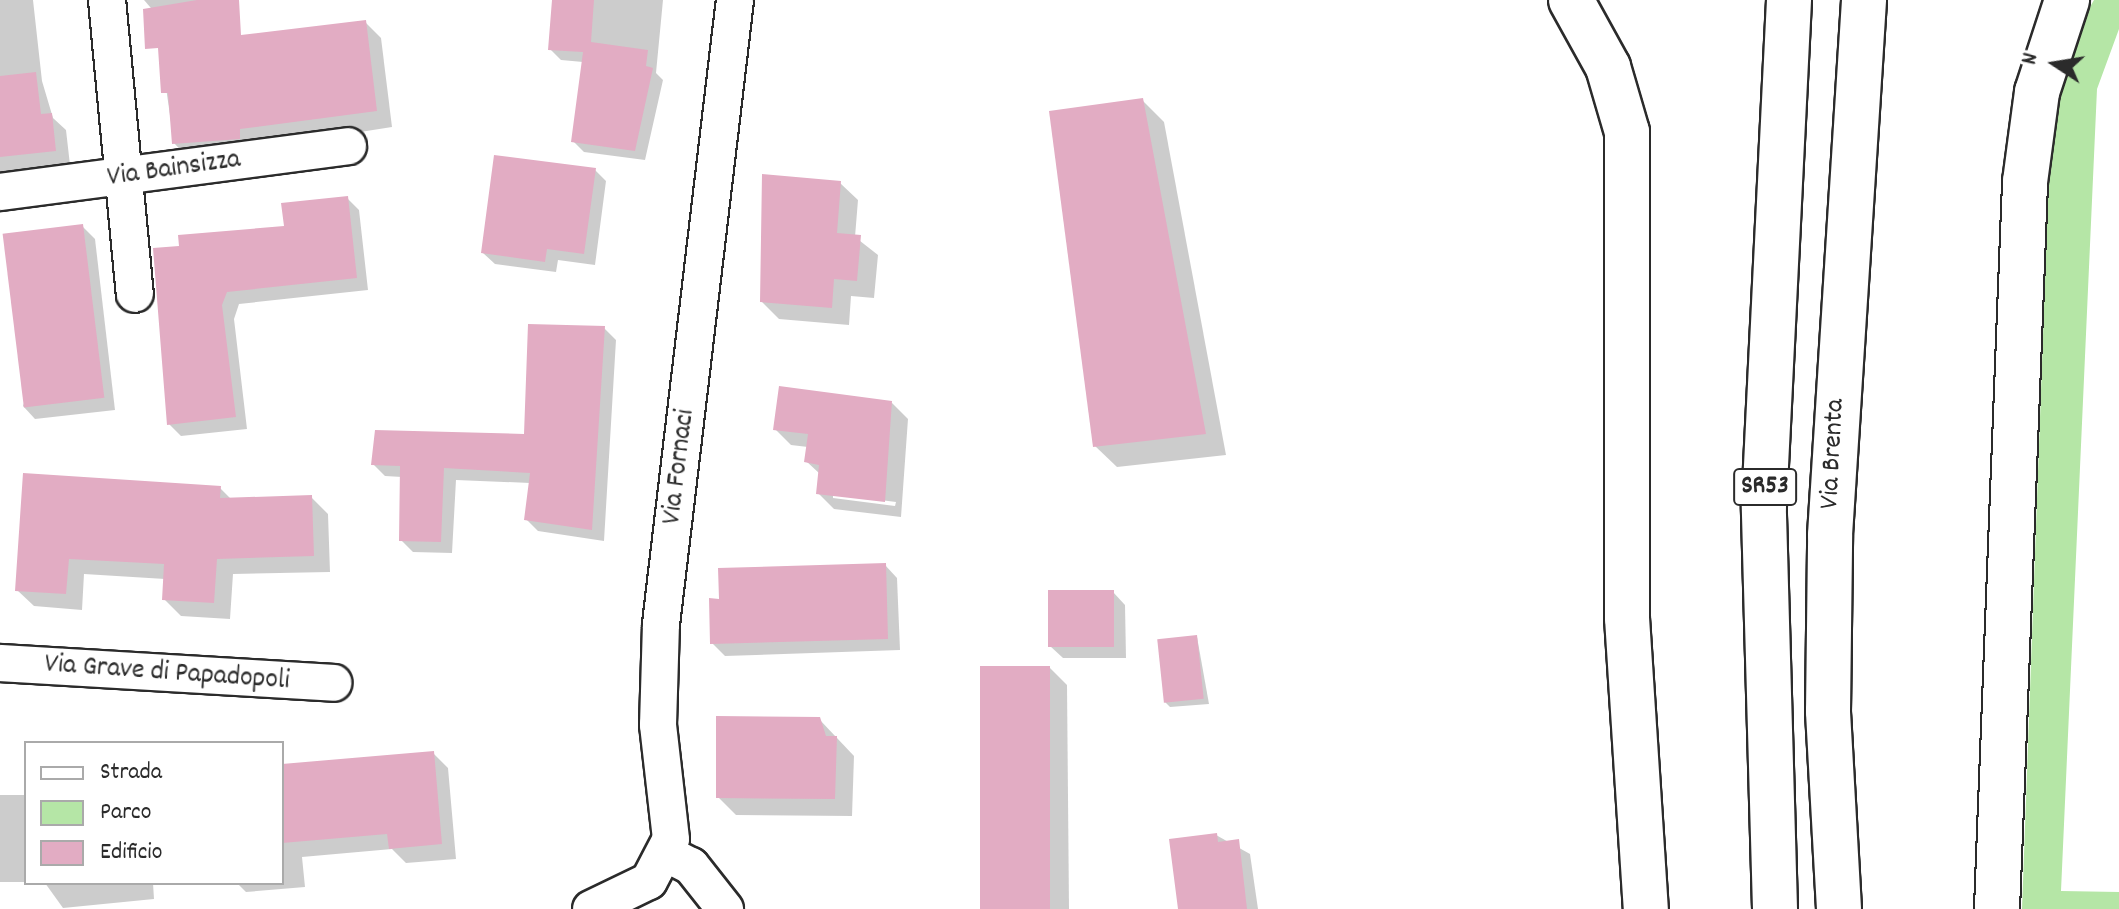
<!DOCTYPE html>
<style>
body{margin:0}
#map{position:relative;width:2119px;height:909px;overflow:hidden;background:#fff;font-family:Dekko,sans-serif}
div>[style]{position:absolute}
.green>*{inset:0;background:#b5e6a6}
.shadow>*{inset:0;background:#0003;transform-origin:0 0}
.building>*{inset:0;background:#e2acc3;transform-origin:0 0}
.roads{filter:drop-shadow(2px 0 #2b2b2b) drop-shadow(-2px 0 #2b2b2b) drop-shadow(0 2px #2b2b2b) drop-shadow(0 -2px #2b2b2b)}
.street>*{height:36px;margin:-18px;padding:0 18px;transform-origin:18px;border-radius:18px;background:#fff}
.highway>*{height:44px;margin:-22px;padding:0 22px;transform-origin:22px;border-radius:22px;background:#fff}
span{translate:-50% -50%;white-space:nowrap;text-align:center;line-height:1.15;-webkit-text-stroke:6px #fff;paint-order:stroke}
.shield-label span{padding:2px 6px;background:#fff;border:2px solid;border-radius:6px;-webkit-text-stroke-width:0}
.shield-label{font-size:26px;color:#2b2b2b;font-weight:700}
.street-label{font-size:28px;color:#2b2b2b}
.legend{position:absolute;left:24px;top:741px;width:260px;height:144px;box-sizing:border-box;background:#fff;border:2px solid #aaa;margin:0;padding:10px 14px;list-style:none;font-size:24px;color:#2b2b2b}
.legend li{display:flex;align-items:center;gap:16px;height:40px}
.legend b{width:40px;border:2px solid #aaa}
.north{position:absolute;left:2015px;top:24px;width:80px;height:80px;-webkit-text-stroke:6px #fff;paint-order:stroke;rotate:282deg;font-size:22px;font-weight:700;line-height:32px;text-align:center;color:#2b2b2b}
.north::after{content:'';display:block;margin:auto;width:28px;height:36px;background:#2b2b2b;clip-path:polygon(50% 0,100% 100%,50% 72%,0 100%)}
</style>
<div id="map">
<div class="green">
<i style="clip-path:polygon(2094px 0,2119px 0,2119px 29px,2097px 89px,2061px 891px,2119px 892px,2119px 909px,2022px 909px,2051px 117px,2072px 38px)"></i>
</div>
<div class="shadow">
<i style="clip-path:polygon(0 0,33px 0,42px 81px,53px 118px,66px 130px,70px 165px,11px 172px,12px 181px,0 183px)"></i>
<i style="clip-path:polygon(144px 0,212px 0,157px 15px)"></i>
<i style="clip-path:polygon(557px 0,663px 0,656px 73px,663px 80px,645px 160px,584px 152px,573px 141px,583px 62px,561px 60px,550px 49px)"></i>
<i style="clip-path:polygon(365px 22px,381px 38px,392px 127px,189px 159px,174px 143px,160px 46px)"></i>
<i style="clip-path:polygon(1142px 100px,1164px 122px,1226px 455px,1117px 467px,1095px 446px)"></i>
<i style="clip-path:polygon(595px 170px,606px 181px,595px 265px,558px 260px,556px 272px,495px 264px,483px 253px)"></i>
<i style="clip-path:polygon(840px 183px,858px 200px,855px 237px,878px 255px,874px 298px,851px 296px,849px 325px,779px 319px,762px 302px)"></i>
<i style="clip-path:polygon(347px 198px,359px 210px,368px 290px,239px 304px,234px 319px,247px 429px,181px 436px,169px 424px,182px 248px,286px 228px)"></i>
<i style="clip-path:polygon(82px 226px,95px 239px,115px 410px,35px 419px,23px 406px)"></i>
<i style="clip-path:polygon(604px 328px,616px 340px,604px 541px,538px 531px,526px 519px,530px 483px,456px 480px,452px 553px,413px 552px,401px 540px,402px 477px,385px 476px,373px 464px,526px 436px)"></i>
<i style="clip-path:polygon(evenodd,892px 403px,908px 419px,901px 517px,834px 509px,818px 493px,820px 474px,806px 461px,808px 447px,791px 445px,775px 429px,892px 403px,833px 494px,896px 502px,895px 506px,833px 498px,833px 494px)"></i>
<i style="clip-path:polygon(24px 476px,220px 488px,232px 500px,311px 497px,328px 514px,330px 572px,233px 574px,230px 619px,181px 616px,164px 599px,165px 579px,84px 574px,82px 610px,34px 606px,17px 590px)"></i>
<i style="clip-path:polygon(885px 565px,897px 578px,900px 650px,725px 656px,712px 643px,722px 601px)"></i>
<i style="clip-path:polygon(1113px 592px,1125px 605px,1126px 658px,1063px 658px,1050px 646px)"></i>
<i style="clip-path:polygon(1197px 637px,1209px 704px,1170px 707px,1164px 701px)"></i>
<i style="clip-path:polygon(1050px 668px,1067px 685px,1069px 909px,985px 909px)"></i>
<i style="clip-path:polygon(819px 719px,854px 756px,852px 816px,736px 815px,718px 797px)"></i>
<i style="clip-path:polygon(433px 753px,448px 768px,456px 859px,406px 863px,392px 849px,302px 857px,305px 887px,246px 892px,237px 883px,282px 883px,282px 766px)"></i>
<i style="left:26px;top:795px;width:87px;height:26px;rotate:90deg"></i>
<i style="clip-path:polygon(1216px 835px,1250px 854px,1258px 909px,1182px 909px)"></i>
<i style="clip-path:polygon(45px 883px,153px 883px,154px 899px,63px 908px)"></i>
</div>
<div class="building">
<i style="clip-path:polygon(197px 0,239px 0,241px 35px,366px 20px,377px 111px,240px 129px,240px 139px,172px 144px,168px 93px,161px 93px,158px 48px,145px 49px,143px 9px)"></i>
<i style="clip-path:polygon(552px 0,594px 0,591px 42px,648px 50px,646px 66px,653px 68px,635px 151px,571px 142px,583px 52px,548px 50px)"></i>
<i style="clip-path:polygon(36px 72px,41px 114px,52px 113px,56px 151px,0 157px,0 76px)"></i>
<i style="clip-path:polygon(1143px 98px,1206px 434px,1093px 447px,1049px 111px)"></i>
<i style="clip-path:polygon(494px 155px,596px 168px,584px 254px,547px 249px,545px 262px,481px 253px)"></i>
<i style="clip-path:polygon(762px 174px,841px 181px,837px 233px,861px 235px,857px 281px,834px 279px,832px 308px,760px 302px)"></i>
<i style="clip-path:polygon(348px 196px,357px 278px,227px 292px,222px 305px,236px 417px,167px 425px,153px 248px,179px 246px,178px 235px,284px 226px,281px 203px)"></i>
<i style="left:83px;top:224px;width:175px;height:81px;rotate:83deg"></i>
<i style="clip-path:polygon(528px 324px,605px 326px,592px 530px,524px 520px,530px 473px,444px 468px,441px 542px,399px 541px,400px 466px,371px 465px,375px 430px,524px 434px)"></i>
<i style="clip-path:polygon(779px 386px,892px 401px,885px 502px,816px 494px,819px 465px,804px 462px,808px 434px,773px 430px)"></i>
<i style="clip-path:polygon(23px 473px,221px 486px,220px 498px,312px 495px,314px 556px,217px 559px,214px 603px,162px 600px,164px 564px,69px 559px,66px 594px,15px 591px)"></i>
<i style="clip-path:polygon(886px 563px,888px 639px,710px 644px,709px 598px,719px 599px,718px 568px)"></i>
<i style="left:1048px;top:590px;width:66px;height:57px"></i>
<i style="left:1197px;top:635px;width:64px;height:40px;rotate:84deg"></i>
<i style="left:980px;top:666px;width:70px;height:243px"></i>
<i style="clip-path:polygon(716px 716px,820px 717px,826px 736px,837px 736px,835px 799px,716px 798px)"></i>
<i style="clip-path:polygon(434px 751px,442px 844px,389px 849px,387px 834px,282px 843px,282px 764px)"></i>
<i style="clip-path:polygon(1217px 833px,1218px 842px,1239px 839px,1247px 909px,1178px 909px,1169px 839px)"></i>
</div>
<div class="roads">
<div class="street">
<i style="left:107px;top:0;width:295px;rotate:84.6deg"></i>
<i style="left:0;top:192px;width:351px;rotate:-7.5deg"></i>
<i style="left:0;top:663px;width:334px;rotate:3.4deg"></i>
<i style="left:667px;top:854px;width:27px;rotate:27deg"></i>
<i style="left:691px;top:866px;width:55px;rotate:51.7deg"></i>
<i style="left:591px;top:909px;width:64px;rotate:-25.8deg"></i>
<i style="left:649px;top:881px;width:47px;rotate:-62.4deg"></i>
<i style="left:671px;top:839px;width:115px;rotate:-96.5deg"></i>
<i style="left:658px;top:725px;width:101px;rotate:-88.3deg"></i>
<i style="left:661px;top:624px;width:628px;rotate:-83.24deg"></i>
</div>
<div class="highway">
<i style="left:1571px;top:0;width:77px;rotate:61.1deg"></i>
<i style="left:1608px;top:67px;width:68px;rotate:73.7deg"></i>
<i style="left:1627px;top:132px;width:486px;rotate:90deg"></i>
<i style="left:1627px;top:618px;width:292px;rotate:86.3deg"></i>
<i style="left:1775px;top:909px;width:403px;rotate:-91.6deg"></i>
<i style="left:1764px;top:506px;width:507px;rotate:-87.17deg"></i>
<i style="left:1839px;top:909px;width:198px;rotate:-93.2deg"></i>
<i style="left:1828px;top:711px;width:176px;rotate:-89.3deg"></i>
<i style="left:1830px;top:535px;width:536px;rotate:-86.36deg"></i>
<i style="left:1997px;top:909px;width:728px;rotate:-87.79deg"></i>
<i style="left:2025px;top:182px;width:91px;rotate:-82.4deg"></i>
<i style="left:2037px;top:92px;width:97px;rotate:-71.9deg"></i>
</div>
</div>
<div class="shield-label">
<span style="left:1765px;top:487px">SR53</span>
</div>
<div class="street-label">
<span style="left:174px;top:170px;rotate:-8deg">Via Bainsizza</span>
<span style="left:1834px;top:454px;rotate:-87deg">Via Brenta</span>
<span style="left:680px;top:467px;rotate:-83deg">Via Fornaci</span>
<span style="left:167px;top:674px;rotate:4deg">Via Grave di Papadopoli</span>
</div>
<ul class="legend">
<li><b style="height:10px;background:#fff"></b>Strada</li>
<li><b style="height:22px;background:#b5e6a6"></b>Parco</li>
<li><b style="height:22px;background:#e2acc3"></b>Edificio</li>
</ul>
<div class="north">N</div>
</div>
